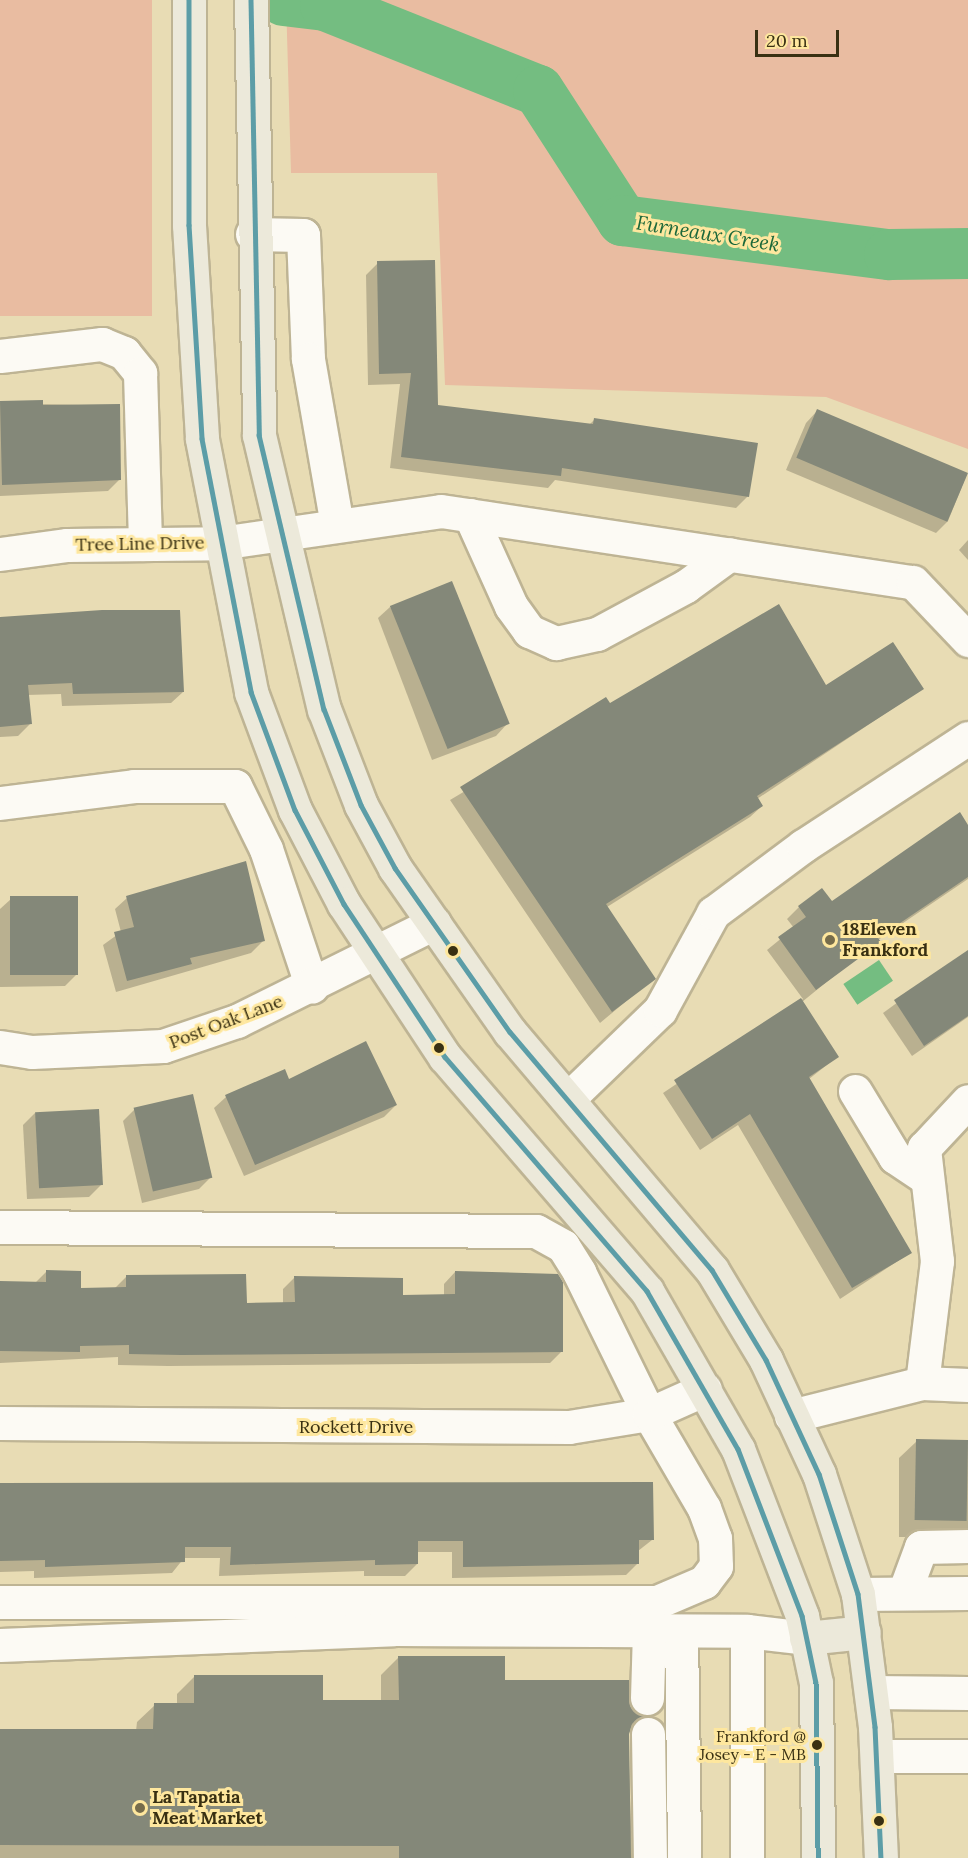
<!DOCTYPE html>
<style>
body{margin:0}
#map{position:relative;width:968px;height:1858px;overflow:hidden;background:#e8dcb4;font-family:Lora,serif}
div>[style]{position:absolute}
.green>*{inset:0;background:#e9bca1;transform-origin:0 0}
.water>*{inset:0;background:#74bd81;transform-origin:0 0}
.shadow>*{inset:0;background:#0003}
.river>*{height:51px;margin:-25.5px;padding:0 25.5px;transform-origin:25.5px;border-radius:25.5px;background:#74bd81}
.building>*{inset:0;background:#848879;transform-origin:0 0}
.roads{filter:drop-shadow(2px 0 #beb494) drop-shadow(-2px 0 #beb494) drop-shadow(0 2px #beb494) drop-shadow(0 -2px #beb494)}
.minor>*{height:33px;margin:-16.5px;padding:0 16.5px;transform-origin:16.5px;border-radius:16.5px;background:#fcfaf4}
.major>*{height:33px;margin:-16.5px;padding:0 16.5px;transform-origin:16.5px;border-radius:16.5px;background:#ece9da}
.bus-1>*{height:4.5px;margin:-2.25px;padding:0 2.25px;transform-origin:2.25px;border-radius:2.25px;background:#5c9da7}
.dots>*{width:16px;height:16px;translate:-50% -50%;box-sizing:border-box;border:3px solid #fee79e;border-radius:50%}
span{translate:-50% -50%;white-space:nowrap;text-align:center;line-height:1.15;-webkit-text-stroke:6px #fee79e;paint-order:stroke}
.bus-label{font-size:16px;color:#393012}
.right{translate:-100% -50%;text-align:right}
.street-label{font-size:18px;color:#393012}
.poi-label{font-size:18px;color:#393012;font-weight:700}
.left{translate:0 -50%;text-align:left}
.water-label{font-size:20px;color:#1c683a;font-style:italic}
.scale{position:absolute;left:755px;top:30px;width:84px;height:27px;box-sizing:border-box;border:3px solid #393012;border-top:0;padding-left:8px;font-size:18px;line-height:21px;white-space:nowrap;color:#393012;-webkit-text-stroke:4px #fee79e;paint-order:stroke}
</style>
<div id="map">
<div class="green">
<i style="left:0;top:0;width:152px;height:316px"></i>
<i style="clip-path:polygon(286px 0,968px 0,968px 449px,826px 397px,445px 385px,437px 173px,291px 173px)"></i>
</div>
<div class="water">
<i style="left:879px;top:960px;width:25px;height:43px;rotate:56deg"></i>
</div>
<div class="shadow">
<i style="clip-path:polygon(378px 263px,436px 407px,589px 425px,595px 419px,748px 496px,736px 508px,555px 480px,548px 488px,390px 468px,400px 384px,368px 385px,366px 275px)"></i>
<i style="clip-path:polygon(0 403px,119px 406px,120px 479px,108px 491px,0 496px)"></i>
<i style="clip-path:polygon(817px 411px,967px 474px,948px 521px,936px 533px,786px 470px,806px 423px)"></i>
<i style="clip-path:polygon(968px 540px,968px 560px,959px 550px)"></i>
<i style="clip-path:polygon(390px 607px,507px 724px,496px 736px,432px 760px,378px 618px)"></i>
<i style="clip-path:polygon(0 618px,183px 692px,171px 703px,62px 706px,61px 694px,27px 695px,30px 724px,18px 736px,0 737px)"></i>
<i style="clip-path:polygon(825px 688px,922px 689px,757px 799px,762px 806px,750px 817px,607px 907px,654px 978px,600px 1023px,450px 800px,609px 705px)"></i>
<i style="clip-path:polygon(968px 827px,968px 879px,878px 940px,802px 1002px,837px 1057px,809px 1079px,910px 1253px,840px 1299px,738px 1125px,700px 1150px,663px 1093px,803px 999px,767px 950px,794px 928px,787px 919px,799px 907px,822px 890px,831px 903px)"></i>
<i style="clip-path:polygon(127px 898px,263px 941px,251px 953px,116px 992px,103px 945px,121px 932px,115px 909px)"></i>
<i style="clip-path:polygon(11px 899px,77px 974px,65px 986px,0 987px,0 909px)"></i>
<i style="clip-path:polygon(968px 951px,968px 1017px,912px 1056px,883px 1013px)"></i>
<i style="clip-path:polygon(288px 1081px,396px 1105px,384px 1117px,244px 1176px,214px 1108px,226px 1097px)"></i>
<i style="clip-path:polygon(135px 1109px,211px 1177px,199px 1189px,142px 1203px,123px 1121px)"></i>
<i style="clip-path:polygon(35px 1113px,101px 1185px,89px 1197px,27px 1199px,23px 1125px)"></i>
<i style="clip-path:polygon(46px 1272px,79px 1289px,115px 1288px,126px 1277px,245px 1304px,283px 1304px,283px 1289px,295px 1277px,402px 1297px,444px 1296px,444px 1284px,455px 1272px,562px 1351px,550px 1363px,168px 1366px,118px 1365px,118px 1357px,0 1363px,0 1282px,35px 1283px)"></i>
<i style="clip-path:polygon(917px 1441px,968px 1441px,968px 1537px,899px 1537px,899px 1458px)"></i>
<i style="clip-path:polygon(0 1486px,652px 1540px,638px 1551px,638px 1563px,626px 1575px,452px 1578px,452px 1552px,417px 1552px,417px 1564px,405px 1576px,364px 1576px,364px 1571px,219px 1576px,220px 1558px,184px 1558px,172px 1573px,34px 1578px,34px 1571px,0 1572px)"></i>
<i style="clip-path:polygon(398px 1658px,629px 1707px,642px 1716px,628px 1734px,632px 1858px,0 1858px,0 1731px,136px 1731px,137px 1722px,155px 1705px,177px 1705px,177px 1694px,195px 1676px,322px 1702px,381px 1702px,381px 1675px)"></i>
</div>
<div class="river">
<i style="left:283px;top:0;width:42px;rotate:6.8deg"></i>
<i style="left:325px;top:5px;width:229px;rotate:21.8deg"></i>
<i style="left:538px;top:90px;width:155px;rotate:57.1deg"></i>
<i style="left:622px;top:220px;width:269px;rotate:7.3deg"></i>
<i style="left:889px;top:254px;width:79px;rotate:-0.7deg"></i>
</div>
<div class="building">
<i style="clip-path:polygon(435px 260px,438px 405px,593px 424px,594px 418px,758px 443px,749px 497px,562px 468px,561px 476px,401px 457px,411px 373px,379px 374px,377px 261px)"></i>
<i style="clip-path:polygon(43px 400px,43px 405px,120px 404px,121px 480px,2px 485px,0 401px)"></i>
<i style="left:817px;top:409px;width:164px;height:53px;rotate:23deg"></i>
<i style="left:452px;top:581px;width:154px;height:67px;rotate:68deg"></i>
<i style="clip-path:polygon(779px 604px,826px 685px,893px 642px,924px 689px,757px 796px,763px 806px,606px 904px,656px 979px,612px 1012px,460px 787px,606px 697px,610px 703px)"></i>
<i style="clip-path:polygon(102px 610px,180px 610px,184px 692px,73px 694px,72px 683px,28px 685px,32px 724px,0 727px,0 617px)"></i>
<i style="clip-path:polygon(960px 812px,968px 825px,968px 877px,878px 938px,881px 942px,816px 990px,778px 937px,806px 917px,798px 906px,822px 888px,832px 901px)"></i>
<i style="clip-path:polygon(246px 861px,265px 941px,190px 958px,192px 964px,127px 981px,114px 932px,134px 927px,126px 896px)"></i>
<i style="left:78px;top:896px;width:79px;height:68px;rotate:90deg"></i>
<i style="clip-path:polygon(968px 950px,968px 1016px,924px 1046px,894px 1000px)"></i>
<i style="clip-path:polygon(801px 998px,839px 1057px,809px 1077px,912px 1253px,852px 1288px,750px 1114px,712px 1139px,674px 1080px)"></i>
<i style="clip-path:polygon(366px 1041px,397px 1105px,255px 1165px,225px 1095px,285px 1069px,289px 1079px)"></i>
<i style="left:193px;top:1094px;width:86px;height:61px;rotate:77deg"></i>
<i style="left:99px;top:1109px;width:76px;height:64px;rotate:87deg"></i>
<i style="clip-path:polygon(46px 1270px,81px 1271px,81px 1288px,126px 1287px,126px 1275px,246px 1274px,247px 1303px,295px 1302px,294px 1276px,403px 1278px,403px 1295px,455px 1294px,455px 1271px,558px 1274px,563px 1282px,563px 1352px,181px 1355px,129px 1354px,129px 1345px,80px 1346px,80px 1352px,0 1351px,0 1281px,46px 1282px)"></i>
<i style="left:916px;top:1439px;width:52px;height:81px;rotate:1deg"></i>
<i style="clip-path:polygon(653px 1482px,654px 1540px,639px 1540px,639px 1564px,463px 1567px,463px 1541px,418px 1541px,418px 1564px,375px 1565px,375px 1560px,230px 1565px,231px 1547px,185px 1547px,185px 1562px,45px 1567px,45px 1560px,0 1561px,0 1483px)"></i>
<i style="clip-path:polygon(398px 1656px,505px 1656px,505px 1680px,629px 1680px,630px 1706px,644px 1716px,632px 1724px,629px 1734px,631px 1858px,399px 1858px,399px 1846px,0 1845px,0 1729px,153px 1729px,154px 1703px,194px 1703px,194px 1675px,323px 1675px,323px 1700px,399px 1700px)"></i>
</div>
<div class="roads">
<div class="minor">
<i style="left:252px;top:234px;width:51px;rotate:1.1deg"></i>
<i style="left:303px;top:235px;width:124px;rotate:87.7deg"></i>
<i style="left:308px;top:359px;width:169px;rotate:80.1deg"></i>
<i style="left:0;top:356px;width:103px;rotate:-6.7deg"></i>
<i style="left:102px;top:344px;width:24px;rotate:22deg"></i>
<i style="left:124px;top:353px;width:26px;rotate:51deg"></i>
<i style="left:140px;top:373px;width:171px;rotate:88.3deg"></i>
<i style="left:470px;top:515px;width:100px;rotate:65.7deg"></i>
<i style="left:511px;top:606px;width:31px;rotate:54deg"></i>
<i style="left:529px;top:631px;width:30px;rotate:24deg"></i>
<i style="left:556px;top:643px;width:42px;rotate:-12.4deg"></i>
<i style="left:597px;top:634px;width:101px;rotate:-28.3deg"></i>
<i style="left:686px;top:586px;width:54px;rotate:-36deg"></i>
<i style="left:0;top:554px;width:68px;rotate:-7.7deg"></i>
<i style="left:67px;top:545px;width:153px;rotate:-0.7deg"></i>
<i style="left:220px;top:543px;width:223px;rotate:-8.2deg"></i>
<i style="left:441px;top:511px;width:477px;rotate:8.6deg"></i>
<i style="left:913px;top:582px;width:80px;rotate:46.5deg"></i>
<i style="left:0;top:803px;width:135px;rotate:-7.2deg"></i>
<i style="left:134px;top:786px;width:101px"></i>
<i style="left:235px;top:786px;width:70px;rotate:63.8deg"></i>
<i style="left:266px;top:849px;width:145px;rotate:71.6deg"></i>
<i style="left:0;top:1047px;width:32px;rotate:9deg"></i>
<i style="left:32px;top:1052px;width:131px;rotate:-2.6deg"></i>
<i style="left:163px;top:1046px;width:78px;rotate:-18.7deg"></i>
<i style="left:237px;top:1021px;width:220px;rotate:-26.4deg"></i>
<i style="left:855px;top:1091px;width:77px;rotate:58.8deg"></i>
<i style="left:895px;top:1157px;width:36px;rotate:34deg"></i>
<i style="left:570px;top:1097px;width:125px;rotate:-44deg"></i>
<i style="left:660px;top:1010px;width:111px;rotate:-61.3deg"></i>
<i style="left:713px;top:913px;width:112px;rotate:-36.7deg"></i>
<i style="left:803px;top:846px;width:197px;rotate:-33.2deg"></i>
<i style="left:0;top:1227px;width:536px;rotate:0.43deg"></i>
<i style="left:536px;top:1231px;width:31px;rotate:29deg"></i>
<i style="left:563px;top:1246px;width:31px;rotate:58deg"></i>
<i style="left:579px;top:1272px;width:158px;rotate:63.8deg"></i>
<i style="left:649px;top:1414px;width:109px;rotate:59.7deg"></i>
<i style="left:704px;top:1508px;width:32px;rotate:70deg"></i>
<i style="left:715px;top:1538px;width:28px;rotate:88deg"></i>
<i style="left:716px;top:1566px;width:20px;rotate:127deg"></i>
<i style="left:704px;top:1582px;width:51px;rotate:156.9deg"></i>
<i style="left:657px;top:1602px;width:657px;rotate:180deg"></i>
<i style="left:922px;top:1383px;width:123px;rotate:-83deg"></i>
<i style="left:937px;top:1261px;width:114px;rotate:-96.6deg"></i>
<i style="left:924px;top:1148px;width:64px;rotate:-46.9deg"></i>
<i style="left:791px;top:1416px;width:135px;rotate:-14.1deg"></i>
<i style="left:922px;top:1383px;width:46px;rotate:2.5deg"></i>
<i style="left:0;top:1423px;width:569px;rotate:0.4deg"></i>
<i style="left:569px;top:1427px;width:81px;rotate:-9.2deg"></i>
<i style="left:649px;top:1414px;width:61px;rotate:-24.1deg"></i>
<i style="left:904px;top:1593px;width:49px;rotate:-69.7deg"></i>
<i style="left:921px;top:1547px;width:47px;rotate:-1.2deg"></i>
<i style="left:858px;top:1594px;width:110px;rotate:-0.5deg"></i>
<i style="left:681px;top:1631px;width:227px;rotate:89.2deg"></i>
<i style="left:747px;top:1631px;width:59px;rotate:6.8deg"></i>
<i style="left:0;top:1645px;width:394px;rotate:-2.3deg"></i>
<i style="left:394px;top:1629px;width:353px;rotate:0.3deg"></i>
<i style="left:747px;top:1631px;width:227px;rotate:90deg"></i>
<i style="left:872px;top:1692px;width:96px;rotate:0.6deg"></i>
<i style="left:647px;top:1698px;width:67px;rotate:-88.3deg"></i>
<i style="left:648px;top:1734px;width:124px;rotate:89.1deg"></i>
<i style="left:878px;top:1756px;width:90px"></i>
</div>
<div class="major">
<i style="left:189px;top:0;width:225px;rotate:90deg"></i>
<i style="left:189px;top:225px;width:214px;rotate:86.5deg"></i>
<i style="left:202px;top:439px;width:258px;rotate:79deg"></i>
<i style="left:251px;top:692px;width:126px;rotate:69.6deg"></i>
<i style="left:295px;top:810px;width:106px;rotate:62.5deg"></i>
<i style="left:344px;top:904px;width:183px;rotate:56.6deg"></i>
<i style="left:445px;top:1057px;width:309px;rotate:49.2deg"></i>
<i style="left:647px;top:1291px;width:182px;rotate:60.1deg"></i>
<i style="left:738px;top:1449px;width:179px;rotate:69deg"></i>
<i style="left:802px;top:1616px;width:68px;rotate:78.2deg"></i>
<i style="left:816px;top:1683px;width:175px;rotate:89.3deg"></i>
<i style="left:251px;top:0;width:435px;rotate:88.9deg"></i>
<i style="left:259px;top:435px;width:282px;rotate:76.7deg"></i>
<i style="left:324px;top:709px;width:103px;rotate:68.9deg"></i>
<i style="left:361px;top:805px;width:72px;rotate:61.6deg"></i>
<i style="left:395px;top:868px;width:200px;rotate:55deg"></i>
<i style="left:510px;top:1032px;width:312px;rotate:49.7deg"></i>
<i style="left:712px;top:1270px;width:105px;rotate:59deg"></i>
<i style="left:766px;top:1360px;width:126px;rotate:65.1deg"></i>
<i style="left:819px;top:1474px;width:126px;rotate:72deg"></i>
<i style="left:858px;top:1594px;width:134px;rotate:82.7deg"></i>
<i style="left:875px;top:1727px;width:131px;rotate:87.4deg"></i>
<i style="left:806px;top:1638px;width:58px;rotate:-5.9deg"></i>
</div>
</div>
<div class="bus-1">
<i style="left:189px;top:0;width:225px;rotate:90deg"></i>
<i style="left:189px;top:225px;width:214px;rotate:86.5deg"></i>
<i style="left:202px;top:439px;width:258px;rotate:79deg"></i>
<i style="left:251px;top:692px;width:126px;rotate:69.6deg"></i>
<i style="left:295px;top:810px;width:106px;rotate:62.5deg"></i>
<i style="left:344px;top:904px;width:183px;rotate:56.6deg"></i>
<i style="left:445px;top:1057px;width:309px;rotate:49.2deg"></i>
<i style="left:647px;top:1291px;width:182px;rotate:60.1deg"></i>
<i style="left:738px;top:1449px;width:179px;rotate:69deg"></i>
<i style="left:802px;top:1616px;width:68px;rotate:78.2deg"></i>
<i style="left:816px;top:1683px;width:175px;rotate:89.3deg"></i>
<i style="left:251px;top:0;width:435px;rotate:88.9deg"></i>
<i style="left:259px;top:435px;width:282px;rotate:76.7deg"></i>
<i style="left:324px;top:709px;width:103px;rotate:68.9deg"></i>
<i style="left:361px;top:805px;width:72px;rotate:61.6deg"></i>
<i style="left:395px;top:868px;width:200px;rotate:55deg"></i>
<i style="left:510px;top:1032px;width:312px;rotate:49.7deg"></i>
<i style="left:712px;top:1270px;width:105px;rotate:59deg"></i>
<i style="left:766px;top:1360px;width:126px;rotate:65.1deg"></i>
<i style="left:819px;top:1474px;width:126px;rotate:72deg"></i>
<i style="left:858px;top:1594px;width:134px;rotate:82.7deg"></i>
<i style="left:875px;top:1727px;width:131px;rotate:87.4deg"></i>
</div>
<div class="dots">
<i style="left:830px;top:940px;background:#766c4b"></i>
<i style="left:453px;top:951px;background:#393012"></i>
<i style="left:439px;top:1048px;background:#393012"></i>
<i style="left:817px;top:1745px;background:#393012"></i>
<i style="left:140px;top:1808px;background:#766c4b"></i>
<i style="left:879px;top:1821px;background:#393012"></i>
</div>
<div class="bus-label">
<span class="right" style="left:806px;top:1745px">Frankford @<br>Josey - E - MB</span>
</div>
<div class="street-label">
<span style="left:140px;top:544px;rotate:-1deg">Tree Line Drive</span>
<span style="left:226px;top:1022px;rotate:-21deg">Post Oak Lane</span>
<span style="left:356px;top:1427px">Rockett Drive</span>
</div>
<div class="poi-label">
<span class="left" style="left:842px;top:940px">18Eleven<br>Frankford</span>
<span class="left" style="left:152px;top:1808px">La Tapatia<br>Meat Market</span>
</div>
<div class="water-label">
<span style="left:708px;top:233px;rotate:9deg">Furneaux Creek</span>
</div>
<div class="scale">20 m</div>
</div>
